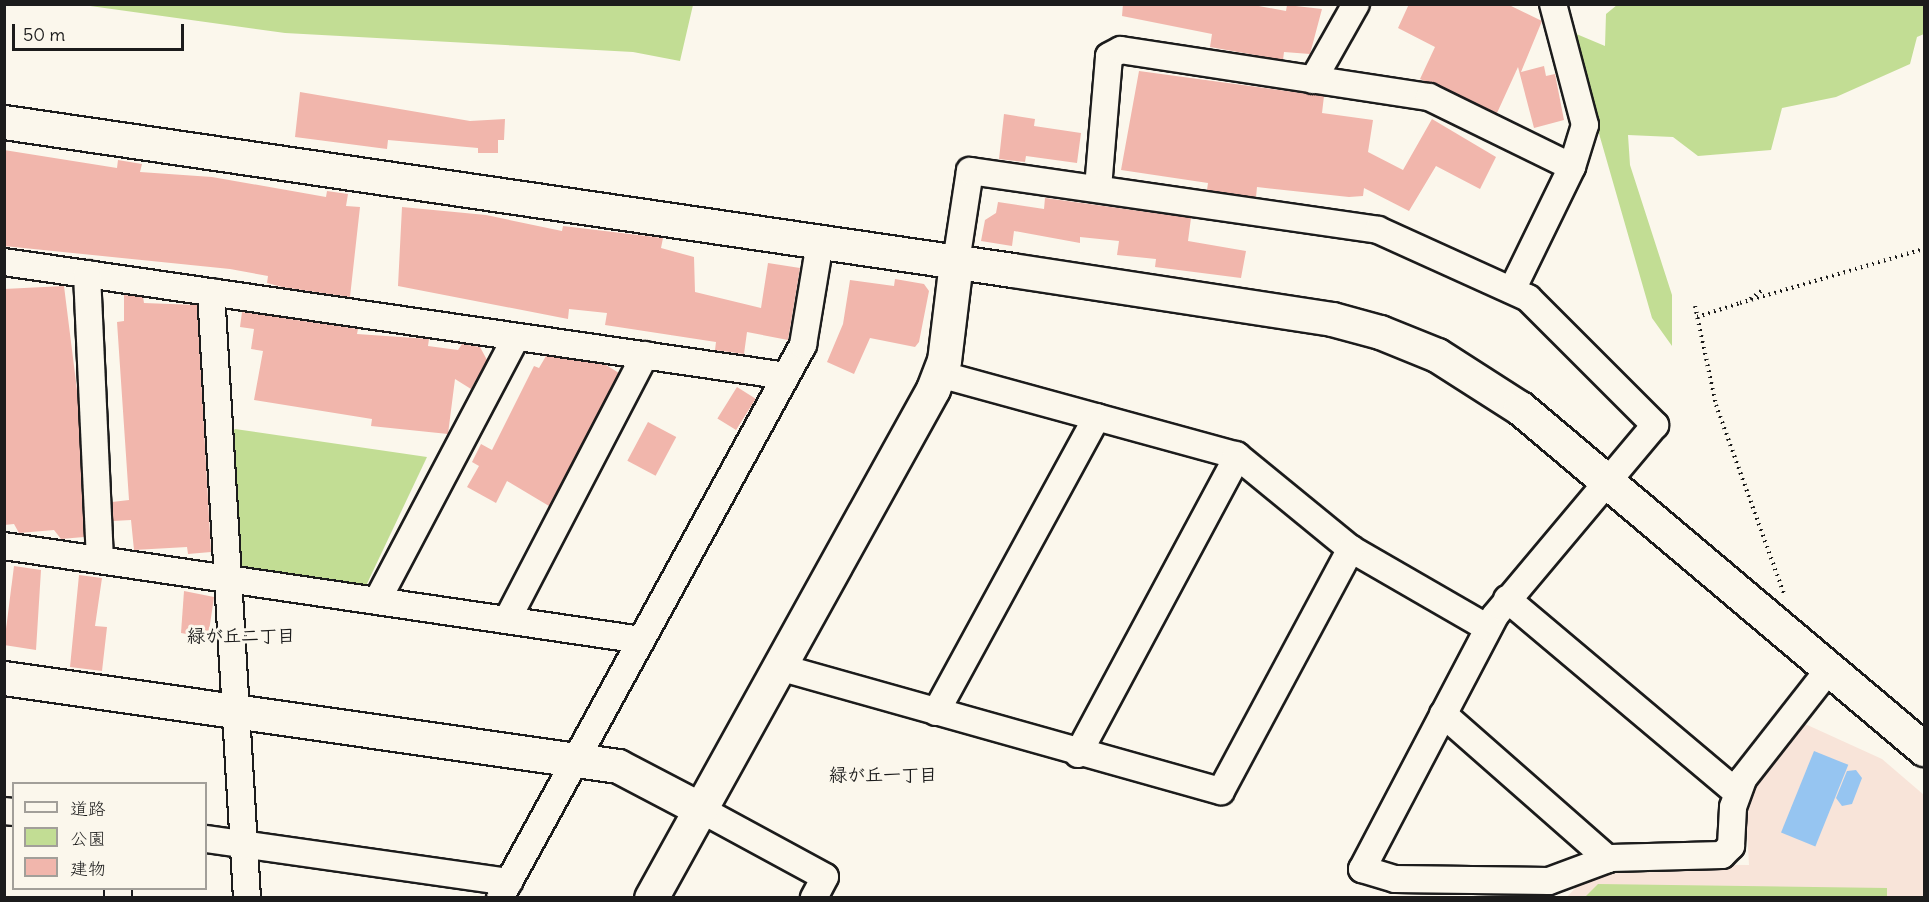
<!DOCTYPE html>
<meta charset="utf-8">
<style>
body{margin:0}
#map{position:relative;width:1929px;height:902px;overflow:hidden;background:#fbf7ec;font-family:Delius,"Klee One",sans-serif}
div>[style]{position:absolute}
.built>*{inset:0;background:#f8e4d9}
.green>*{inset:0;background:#c2dd94}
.water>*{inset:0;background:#96c5f1;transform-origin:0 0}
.building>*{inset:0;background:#f1b6ac;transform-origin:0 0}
.path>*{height:4px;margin-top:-2px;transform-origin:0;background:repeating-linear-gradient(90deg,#1c1c1c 0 1.5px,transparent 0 6px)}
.roads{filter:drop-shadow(2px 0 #1c1c1c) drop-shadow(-2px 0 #1c1c1c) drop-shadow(0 2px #1c1c1c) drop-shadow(0 -2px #1c1c1c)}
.street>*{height:26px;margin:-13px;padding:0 13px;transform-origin:13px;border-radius:13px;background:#fbf7ec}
.secondary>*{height:33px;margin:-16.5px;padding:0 16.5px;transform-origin:16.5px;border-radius:16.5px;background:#fbf7ec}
span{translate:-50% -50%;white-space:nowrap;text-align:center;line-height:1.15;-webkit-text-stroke:6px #fbf7ec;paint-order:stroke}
.neighbourhood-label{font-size:18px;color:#1c1c1c;font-weight:700}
.frame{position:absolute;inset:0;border:6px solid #1c1c1c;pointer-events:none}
.legend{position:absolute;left:12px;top:782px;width:195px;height:108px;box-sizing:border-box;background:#fbf7ec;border:2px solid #a29f99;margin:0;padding:8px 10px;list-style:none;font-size:18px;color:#1c1c1c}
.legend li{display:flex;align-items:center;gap:12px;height:30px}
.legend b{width:30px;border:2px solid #a29f99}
.scale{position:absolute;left:12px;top:24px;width:172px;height:27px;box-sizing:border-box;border:3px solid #1c1c1c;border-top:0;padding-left:8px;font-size:18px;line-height:21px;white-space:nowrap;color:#1c1c1c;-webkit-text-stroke:4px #fbf7ec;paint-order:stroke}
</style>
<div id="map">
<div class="built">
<i style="clip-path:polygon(1803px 723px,1882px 759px,1924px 795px,1924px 897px,1566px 898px,1591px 871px,1617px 864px,1749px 865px,1746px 810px,1755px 787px)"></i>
</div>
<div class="green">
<i style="clip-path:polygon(83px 5px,693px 4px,693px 5px,680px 61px,633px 52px,285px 33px)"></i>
<i style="clip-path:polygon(1617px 5px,1924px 5px,1924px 34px,1917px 37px,1910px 64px,1836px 97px,1782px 108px,1771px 150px,1698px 156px,1673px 137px,1628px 135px,1630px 165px,1672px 295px,1672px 346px,1652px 318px,1575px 50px,1574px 33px,1605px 46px,1606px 14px)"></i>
<i style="clip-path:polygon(235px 429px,427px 457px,364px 590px,240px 573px,227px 436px)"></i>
<i style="clip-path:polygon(1598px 884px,1887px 888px,1887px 897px,1585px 897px)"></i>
</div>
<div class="water">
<i style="left:1814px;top:751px;width:37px;height:88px;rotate:22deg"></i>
<i style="clip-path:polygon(1856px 770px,1862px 778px,1852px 804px,1842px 806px,1836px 798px,1847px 771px)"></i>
</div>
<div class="building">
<i style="clip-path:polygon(1123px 4px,1248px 4px,1286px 11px,1287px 5px,1322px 9px,1310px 54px,1284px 52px,1283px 60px,1210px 47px,1212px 34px,1122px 16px)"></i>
<i style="clip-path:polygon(1409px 4px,1507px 4px,1542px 21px,1521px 72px,1544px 66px,1546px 76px,1555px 74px,1564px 120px,1534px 128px,1518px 67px,1497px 113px,1420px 79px,1435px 47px,1398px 28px)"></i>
<i style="clip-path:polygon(1139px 71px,1324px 96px,1322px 113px,1373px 120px,1368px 152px,1403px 170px,1432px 119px,1496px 157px,1480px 189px,1436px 166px,1409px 211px,1364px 188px,1363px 196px,1349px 197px,1257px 187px,1256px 197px,1207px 190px,1208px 183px,1121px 170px)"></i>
<i style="clip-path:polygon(300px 92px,470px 121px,505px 119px,504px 140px,498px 140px,498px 153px,478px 153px,478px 148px,388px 140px,387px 149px,295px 137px)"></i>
<i style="clip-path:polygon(1004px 114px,1035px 119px,1034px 126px,1081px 133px,1077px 163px,1026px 156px,1025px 162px,999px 159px)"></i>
<i style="clip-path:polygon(4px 150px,117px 168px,118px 160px,142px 164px,140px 172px,212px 177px,326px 197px,327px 191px,348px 194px,346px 206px,360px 207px,350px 297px,282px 287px,267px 283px,268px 276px,230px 269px,4px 246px)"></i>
<i style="clip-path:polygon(1045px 198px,1191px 218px,1188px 241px,1246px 251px,1241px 278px,1155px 267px,1156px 259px,1117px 255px,1119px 241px,1080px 237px,1080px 243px,1014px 231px,1012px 246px,981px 241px,985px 220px,996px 213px,998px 202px,1044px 209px)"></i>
<i style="clip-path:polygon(402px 207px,486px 215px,562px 231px,563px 226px,663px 238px,661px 248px,694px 257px,695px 292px,761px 308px,768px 263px,800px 268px,788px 340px,747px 332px,744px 354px,715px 350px,716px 342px,605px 325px,607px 313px,569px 309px,568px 319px,398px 286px)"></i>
<i style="clip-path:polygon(895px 279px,924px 284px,929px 291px,919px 342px,915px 347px,870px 338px,854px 374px,827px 362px,843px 324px,850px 280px,894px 286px)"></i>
<i style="clip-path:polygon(64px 286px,78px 398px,84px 537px,61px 539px,54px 530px,19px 533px,14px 524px,4px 525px,4px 289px)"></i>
<i style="clip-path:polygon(124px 295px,143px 297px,144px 303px,197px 305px,211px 552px,188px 554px,187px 547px,134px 550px,131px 520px,113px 521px,112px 502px,129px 500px,117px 322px,124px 321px)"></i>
<i style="clip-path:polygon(242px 312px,358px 329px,357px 334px,429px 339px,428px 346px,458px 350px,462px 344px,480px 347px,487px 360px,471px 389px,455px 379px,448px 434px,371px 426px,372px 419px,254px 400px,263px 351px,251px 349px,254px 329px,240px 327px)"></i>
<i style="clip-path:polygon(546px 356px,606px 365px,619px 373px,549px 506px,507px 481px,496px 503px,467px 487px,479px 466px,472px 462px,481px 444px,492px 450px,534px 366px,539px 368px)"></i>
<i style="left:737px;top:387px;width:22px;height:37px;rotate:32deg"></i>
<i style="left:648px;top:422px;width:32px;height:44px;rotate:28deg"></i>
<i style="clip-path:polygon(14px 566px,41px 570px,36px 650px,4px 645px)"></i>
<i style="clip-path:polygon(79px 575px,102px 578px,95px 626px,107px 627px,102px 671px,70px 667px)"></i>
<i style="clip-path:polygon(184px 591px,214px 597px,208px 638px,181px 633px)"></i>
</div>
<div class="path">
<i style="left:1750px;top:299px;width:14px;rotate:-36deg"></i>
<i style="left:1740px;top:303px;width:192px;rotate:-16.4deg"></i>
<i style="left:1695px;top:306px;width:101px;rotate:78deg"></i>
<i style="left:1716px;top:405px;width:201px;rotate:70.2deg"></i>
<i style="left:1697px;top:317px;width:45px;rotate:-18deg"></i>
</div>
<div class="roads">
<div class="street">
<i style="left:1313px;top:80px;width:87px;rotate:-60.5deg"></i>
<i style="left:1098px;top:188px;width:132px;rotate:-85.2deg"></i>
<i style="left:1109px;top:56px;width:13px;rotate:-27deg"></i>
<i style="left:1121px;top:50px;width:312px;rotate:8.7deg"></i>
<i style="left:1429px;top:97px;width:159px;rotate:26.1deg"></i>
<i style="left:4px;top:262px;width:790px;rotate:8.29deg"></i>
<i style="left:956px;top:262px;width:92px;rotate:-81.3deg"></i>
<i style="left:970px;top:171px;width:412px;rotate:8.2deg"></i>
<i style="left:1378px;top:230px;width:165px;rotate:24.4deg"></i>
<i style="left:1528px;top:298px;width:180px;rotate:45deg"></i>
<i style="left:1655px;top:425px;width:249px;rotate:130deg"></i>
<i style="left:1495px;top:616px;width:286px;rotate:117.7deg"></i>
<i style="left:1362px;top:869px;width:34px;rotate:17deg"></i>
<i style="left:1395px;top:879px;width:154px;rotate:0.7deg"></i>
<i style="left:1549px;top:881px;width:66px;rotate:-20.4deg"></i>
<i style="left:1611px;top:858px;width:111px;rotate:-1.5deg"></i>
<i style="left:1722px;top:855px;width:13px;rotate:-45deg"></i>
<i style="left:1731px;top:846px;width:39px;rotate:-87deg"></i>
<i style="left:1733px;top:807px;width:30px;rotate:-70deg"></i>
<i style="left:1743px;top:779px;width:141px;rotate:-51.9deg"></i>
<i style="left:87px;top:274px;width:286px;rotate:87.4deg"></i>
<i style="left:1512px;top:290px;width:137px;rotate:-64deg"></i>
<i style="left:1572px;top:167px;width:44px;rotate:-72.8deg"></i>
<i style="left:1585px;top:125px;width:125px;rotate:-104.8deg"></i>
<i style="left:211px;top:292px;width:607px;rotate:86.6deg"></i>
<i style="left:939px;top:374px;width:308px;rotate:15.3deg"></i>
<i style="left:1236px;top:455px;width:149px;rotate:39.3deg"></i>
<i style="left:1351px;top:549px;width:158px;rotate:30deg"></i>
<i style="left:4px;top:546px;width:644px;rotate:8.39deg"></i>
<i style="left:1507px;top:599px;width:301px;rotate:40.1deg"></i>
<i style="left:377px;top:601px;width:298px;rotate:-62.2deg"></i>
<i style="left:507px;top:620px;width:299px;rotate:-62.5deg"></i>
<i style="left:779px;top:667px;width:459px;rotate:15.7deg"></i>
<i style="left:1221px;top:791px;width:275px;rotate:-61.8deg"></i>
<i style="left:936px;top:712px;width:336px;rotate:-61.4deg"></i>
<i style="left:1443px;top:714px;width:220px;rotate:41.3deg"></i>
<i style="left:1078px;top:754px;width:338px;rotate:-61.8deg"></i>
<i style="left:700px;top:809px;width:142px;rotate:28.5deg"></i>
<i style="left:825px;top:877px;width:24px;rotate:118deg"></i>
<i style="left:4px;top:811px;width:10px;rotate:6deg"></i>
<i style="left:206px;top:839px;width:306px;rotate:8.1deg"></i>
<i style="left:118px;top:888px;width:10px;rotate:90deg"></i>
<i style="left:500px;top:898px;width:631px;rotate:-61.28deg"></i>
<i style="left:803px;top:345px;width:104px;rotate:-80.6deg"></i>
</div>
<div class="secondary">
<i style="left:4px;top:122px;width:1019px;rotate:8.35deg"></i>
<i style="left:1012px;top:270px;width:324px;rotate:8.7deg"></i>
<i style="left:1332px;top:319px;width:50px;rotate:15.2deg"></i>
<i style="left:1380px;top:332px;width:61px;rotate:22deg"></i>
<i style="left:1437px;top:355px;width:98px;rotate:32.6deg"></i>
<i style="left:1520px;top:408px;width:529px;rotate:40.17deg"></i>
<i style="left:4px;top:678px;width:620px;rotate:8.16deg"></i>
<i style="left:618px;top:766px;width:93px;rotate:27.7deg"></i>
<i style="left:651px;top:898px;width:582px;rotate:-61.01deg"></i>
<i style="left:933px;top:389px;width:30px;rotate:-69deg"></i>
<i style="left:944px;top:361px;width:100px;rotate:-83.1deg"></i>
</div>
</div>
<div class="neighbourhood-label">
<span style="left:241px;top:636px">緑が丘二丁目</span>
<span style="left:883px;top:775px">緑が丘一丁目</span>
</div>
<div class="frame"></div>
<ul class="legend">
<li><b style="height:8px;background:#fbf7ec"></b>道路</li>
<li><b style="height:16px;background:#c2dd94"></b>公園</li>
<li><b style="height:16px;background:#f1b6ac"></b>建物</li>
</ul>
<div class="scale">50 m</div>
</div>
